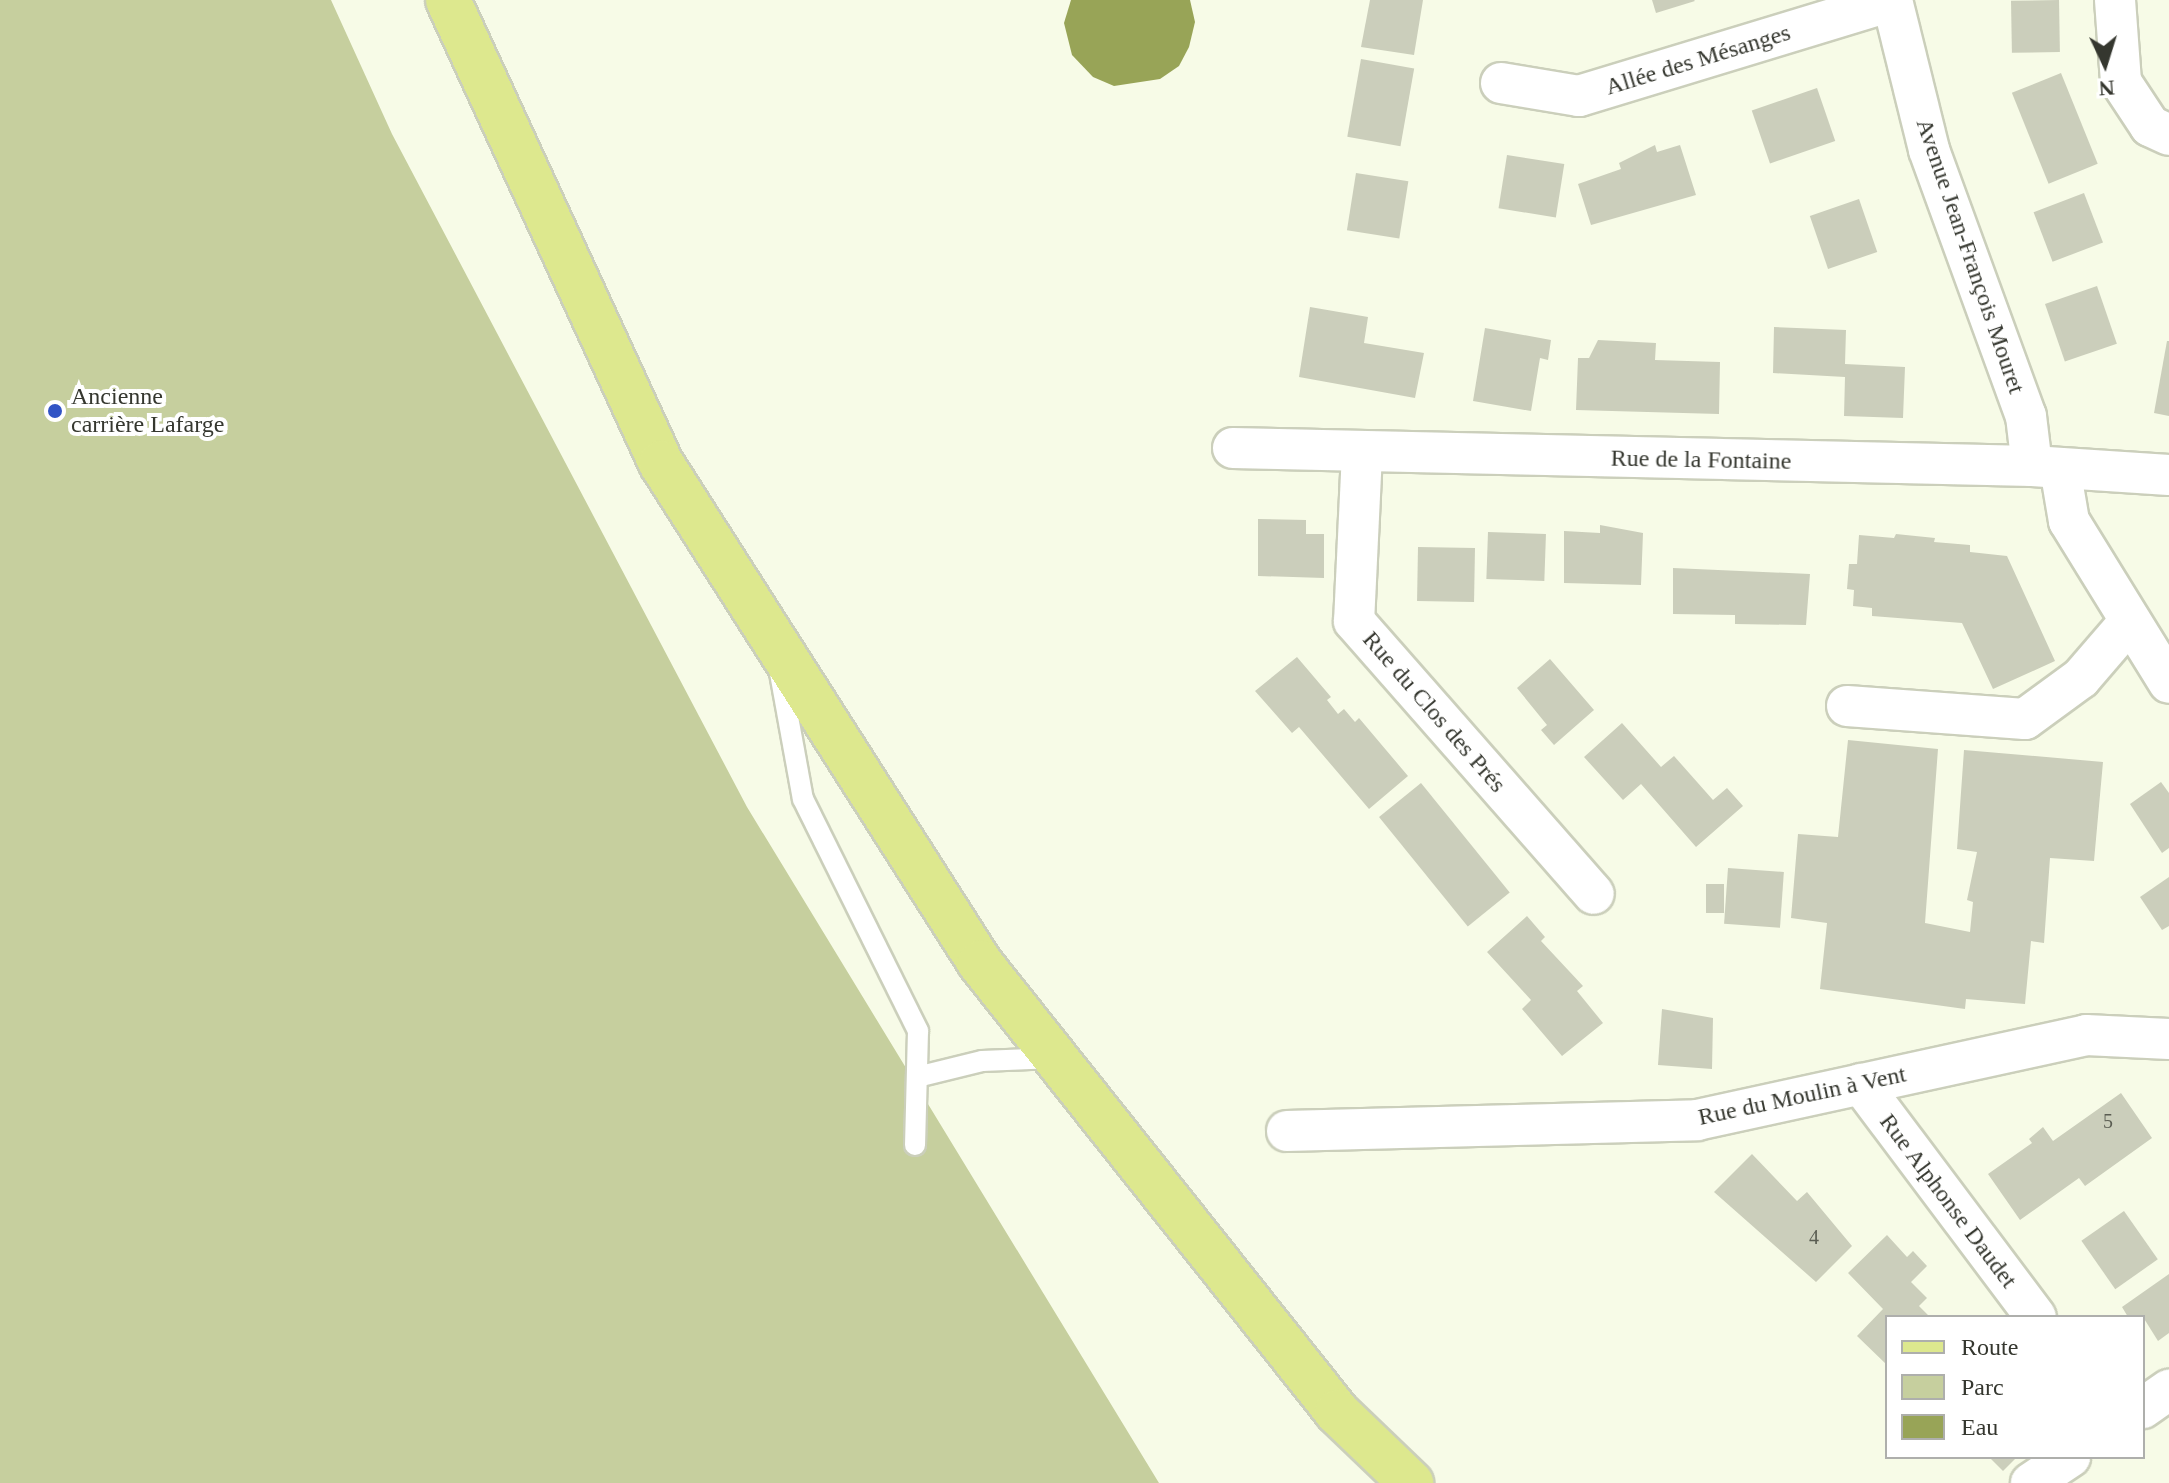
<!DOCTYPE html>
<meta charset="utf-8">
<style>
body{margin:0}
#map{position:relative;width:2169px;height:1483px;overflow:hidden;background:#f7fbe7;font-family:Georgia,serif}
div>[style]{position:absolute}
.green>*{inset:0;background:#c6cf9e}
.water>*{inset:0;background:#98a457}
.building>*{inset:0;background:#cbcebb;transform-origin:0 0}
.roads{filter:drop-shadow(2px 0 #cbcfbb) drop-shadow(-2px 0 #cbcfbb) drop-shadow(0 2px #cbcfbb) drop-shadow(0 -2px #cbcfbb)}
.service>*{height:20px;margin:-10px;padding:0 10px;transform-origin:10px;border-radius:10px;background:#fff}
.minor>*{height:40px;margin:-20px;padding:0 20px;transform-origin:20px;border-radius:20px;background:#fff}
.primary>*{height:44px;margin:-22px;padding:0 22px;transform-origin:22px;border-radius:22px;background:#dde88e}
.dots>*{width:22px;height:22px;translate:-50% -50%;box-sizing:border-box;border:4px solid #fff;border-radius:50%}
span{translate:-50% -50%;white-space:nowrap;text-align:center;line-height:1.15;-webkit-text-stroke:8px #fff;paint-order:stroke}
.number-label{font-size:20px;color:#5a5d52}
.number-label span{-webkit-text-stroke-width:0}
.street-label{font-size:24px;color:#35372f}
.poi-label{font-size:24px;color:#35372f}
.left{translate:0 -50%;text-align:left}
.legend{position:absolute;left:1885px;top:1315px;width:260px;height:144px;box-sizing:border-box;background:#fff;border:2px solid #aeafac;margin:0;padding:10px 14px;list-style:none;font-size:24px;color:#35372f}
.legend li{display:flex;align-items:center;gap:16px;height:40px}
.legend b{width:40px;border:2px solid #aeafac}
.north{position:absolute;left:2065px;top:24px;width:80px;height:80px;-webkit-text-stroke:6px #fff;paint-order:stroke;rotate:176deg;font-size:22px;font-weight:700;line-height:32px;text-align:center;color:#35372f}
.north::after{content:'';display:block;margin:auto;width:28px;height:36px;background:#35372f;clip-path:polygon(50% 0,100% 100%,50% 72%,0 100%)}
</style>
<div id="map">
<div class="green">
<i style="clip-path:polygon(0 0,331px 0,392px 134px,747px 807px,1159px 1483px,0 1483px)"></i>
</div>
<div class="water">
<i style="clip-path:polygon(1071px 0,1190px 0,1195px 22px,1189px 47px,1179px 66px,1160px 79px,1114px 86px,1093px 77px,1072px 55px,1064px 23px)"></i>
</div>
<div class="building">
<i style="clip-path:polygon(1370px 0,1423px 0,1414px 55px,1361px 47px)"></i>
<i style="clip-path:polygon(1652px 0,1694px 0,1695px 1px,1656px 13px)"></i>
<i style="left:2059px;top:0;width:52px;height:48px;rotate:89deg"></i>
<i style="left:1361px;top:59px;width:54px;height:79px;rotate:10deg"></i>
<i style="left:2061px;top:73px;width:98px;height:53px;rotate:68deg"></i>
<i style="left:1817px;top:88px;width:56px;height:69px;rotate:71deg"></i>
<i style="clip-path:polygon(1655px 145px,1657px 152px,1680px 145px,1696px 195px,1591px 225px,1578px 184px,1621px 169px,1619px 163px)"></i>
<i style="left:1507px;top:155px;width:58px;height:54px;rotate:9deg"></i>
<i style="left:1356px;top:173px;width:53px;height:58px;rotate:9deg"></i>
<i style="left:2084px;top:193px;width:53px;height:54px;rotate:69deg"></i>
<i style="left:1859px;top:199px;width:56px;height:52px;rotate:71deg"></i>
<i style="left:2097px;top:286px;width:61px;height:55px;rotate:71deg"></i>
<i style="clip-path:polygon(1310px 307px,1368px 317px,1364px 343px,1424px 353px,1415px 398px,1299px 377px)"></i>
<i style="clip-path:polygon(1774px 327px,1846px 330px,1845px 364px,1905px 367px,1903px 418px,1844px 416px,1845px 377px,1773px 373px)"></i>
<i style="clip-path:polygon(1485px 328px,1551px 340px,1548px 360px,1540px 358px,1531px 411px,1473px 401px)"></i>
<i style="clip-path:polygon(1598px 340px,1656px 343px,1655px 360px,1720px 362px,1719px 414px,1576px 410px,1578px 358px,1589px 358px)"></i>
<i style="clip-path:polygon(2167px 341px,2169px 341px,2169px 416px,2154px 413px)"></i>
<i style="clip-path:polygon(1258px 519px,1306px 520px,1306px 534px,1324px 534px,1324px 578px,1258px 576px)"></i>
<i style="clip-path:polygon(1600px 525px,1643px 533px,1641px 585px,1564px 583px,1564px 531px,1600px 533px)"></i>
<i style="left:1488px;top:532px;width:58px;height:47px;rotate:2deg"></i>
<i style="clip-path:polygon(1896px 534px,1935px 538px,1934px 542px,1970px 545px,1970px 552px,2007px 556px,2055px 661px,1993px 689px,1962px 623px,1872px 616px,1872px 608px,1853px 606px,1854px 590px,1847px 589px,1849px 564px,1857px 564px,1859px 535px,1894px 538px)"></i>
<i style="left:1418px;top:547px;width:57px;height:54px;rotate:1deg"></i>
<i style="clip-path:polygon(1673px 568px,1810px 574px,1806px 625px,1735px 624px,1735px 615px,1673px 614px)"></i>
<i style="clip-path:polygon(1297px 657px,1331px 697px,1327px 700px,1338px 714px,1344px 709px,1355px 722px,1359px 718px,1408px 776px,1369px 809px,1299px 727px,1292px 733px,1255px 691px)"></i>
<i style="clip-path:polygon(1550px 659px,1594px 710px,1554px 745px,1541px 730px,1547px 725px,1517px 688px)"></i>
<i style="clip-path:polygon(1622px 723px,1661px 767px,1674px 756px,1713px 800px,1727px 788px,1743px 806px,1696px 847px,1641px 784px,1623px 800px,1584px 757px)"></i>
<i style="clip-path:polygon(1848px 740px,1938px 749px,1925px 923px,1970px 932px,1973px 902px,1967px 900px,1977px 852px,1957px 849px,1964px 750px,2103px 762px,2094px 861px,2050px 858px,2044px 943px,2031px 941px,2025px 1004px,1966px 999px,1965px 1009px,1820px 989px,1827px 923px,1791px 918px,1798px 834px,1838px 837px)"></i>
<i style="clip-path:polygon(2161px 782px,2169px 793px,2169px 848px,2162px 853px,2130px 804px)"></i>
<i style="left:1421px;top:783px;width:141px;height:54px;rotate:51deg"></i>
<i style="left:1728px;top:868px;width:56px;height:56px;rotate:4deg"></i>
<i style="clip-path:polygon(2169px 877px,2169px 926px,2162px 930px,2140px 897px)"></i>
<i style="left:1706px;top:884px;width:18px;height:29px"></i>
<i style="clip-path:polygon(1527px 916px,1545px 937px,1541px 941px,1583px 986px,1577px 991px,1603px 1023px,1562px 1056px,1522px 1009px,1531px 1000px,1487px 952px)"></i>
<i style="clip-path:polygon(1662px 1009px,1713px 1018px,1712px 1069px,1658px 1065px)"></i>
<i style="clip-path:polygon(2121px 1093px,2152px 1138px,2085px 1186px,2079px 1178px,2020px 1220px,1988px 1174px,2032px 1143px,2029px 1139px,2043px 1127px,2053px 1141px)"></i>
<i style="clip-path:polygon(1752px 1154px,1797px 1201px,1807px 1192px,1852px 1246px,1816px 1282px,1714px 1192px)"></i>
<i style="left:2124px;top:1211px;width:59px;height:52px;rotate:55deg"></i>
<i style="clip-path:polygon(1887px 1235px,1907px 1257px,1913px 1251px,1927px 1266px,1911px 1282px,1927px 1298px,1919px 1306px,1930px 1317px,1887px 1317px,1887px 1365px,1857px 1336px,1883px 1309px,1848px 1273px)"></i>
<i style="clip-path:polygon(2169px 1274px,2169px 1333px,2158px 1341px,2143px 1317px,2128px 1317px,2122px 1307px)"></i>
<i style="clip-path:polygon(1989px 1457px,2017px 1457px,2003px 1471px)"></i>
</div>
<div class="roads">
<div class="service">
<i style="left:780px;top:673px;width:128px;rotate:79.7deg"></i>
<i style="left:803px;top:799px;width:259px;rotate:63.6deg"></i>
<i style="left:918px;top:1031px;width:114px;rotate:91.5deg"></i>
<i style="left:917px;top:1077px;width:67px;rotate:-13.8deg"></i>
<i style="left:982px;top:1061px;width:73px;rotate:-2.4deg"></i>
</div>
<div class="minor">
<i style="left:1892px;top:0;width:154px;rotate:76.1deg"></i>
<i style="left:1929px;top:150px;width:283px;rotate:70deg"></i>
<i style="left:2026px;top:416px;width:50px;rotate:83.2deg"></i>
<i style="left:2115px;top:0;width:82px;rotate:85.8deg"></i>
<i style="left:2121px;top:82px;width:53px;rotate:56.6deg"></i>
<i style="left:2150px;top:126px;width:21px;rotate:25deg"></i>
<i style="left:1501px;top:83px;width:79px;rotate:9.5deg"></i>
<i style="left:1579px;top:96px;width:327px;rotate:-16.9deg"></i>
<i style="left:1233px;top:448px;width:799px;rotate:1.29deg"></i>
<i style="left:2032px;top:466px;width:137px;rotate:3.8deg"></i>
<i style="left:1362px;top:453px;width:168px;rotate:92.7deg"></i>
<i style="left:1354px;top:621px;width:363px;rotate:48.7deg"></i>
<i style="left:2060px;top:468px;width:54px;rotate:80.4deg"></i>
<i style="left:2069px;top:521px;width:190px;rotate:58.3deg"></i>
<i style="left:1847px;top:706px;width:178px;rotate:4.2deg"></i>
<i style="left:2025px;top:719px;width:69px;rotate:-36.2deg"></i>
<i style="left:2081px;top:678px;width:75px;rotate:-49.3deg"></i>
<i style="left:1861px;top:1084px;width:291px;rotate:53.1deg"></i>
<i style="left:1287px;top:1131px;width:410px;rotate:-1.5deg"></i>
<i style="left:1697px;top:1120px;width:398px;rotate:-12.3deg"></i>
<i style="left:2086px;top:1035px;width:83px;rotate:2.8deg"></i>
<i style="left:2143px;top:1408px;width:32px;rotate:-35deg"></i>
<i style="left:2031px;top:1483px;width:47px;rotate:-33.7deg"></i>
</div>
<div class="primary">
<i style="left:448px;top:0;width:510px;rotate:65.3deg"></i>
<i style="left:661px;top:463px;width:593px;rotate:57.46deg"></i>
<i style="left:980px;top:963px;width:574px;rotate:51.51deg"></i>
<i style="left:1337px;top:1412px;width:103px;rotate:43.8deg"></i>
</div>
</div>
<div class="dots">
<i style="left:55px;top:411px;background:#3154c5"></i>
</div>
<div class="number-label">
<span style="left:2108px;top:1121px">5</span>
<span style="left:1814px;top:1237px">4</span>
</div>
<div class="street-label">
<span style="left:1698px;top:60px;rotate:-17deg">Allée des Mésanges</span>
<span style="left:1970px;top:256px;rotate:71deg">Avenue Jean-François Mouret</span>
<span style="left:1701px;top:460px;rotate:1deg">Rue de la Fontaine</span>
<span style="left:1434px;top:712px;rotate:49deg">Rue du Clos des Prés</span>
<span style="left:1802px;top:1096px;rotate:-12deg">Rue du Moulin à Vent</span>
<span style="left:1948px;top:1201px;rotate:53deg">Rue Alphonse Daudet</span>
</div>
<div class="poi-label">
<span class="left" style="left:71px;top:411px">Ancienne<br>carrière Lafarge</span>
</div>
<ul class="legend">
<li><b style="height:10px;background:#dde88e"></b>Route</li>
<li><b style="height:22px;background:#c6cf9e"></b>Parc</li>
<li><b style="height:22px;background:#98a457"></b>Eau</li>
</ul>
<div class="north">N</div>
</div>
